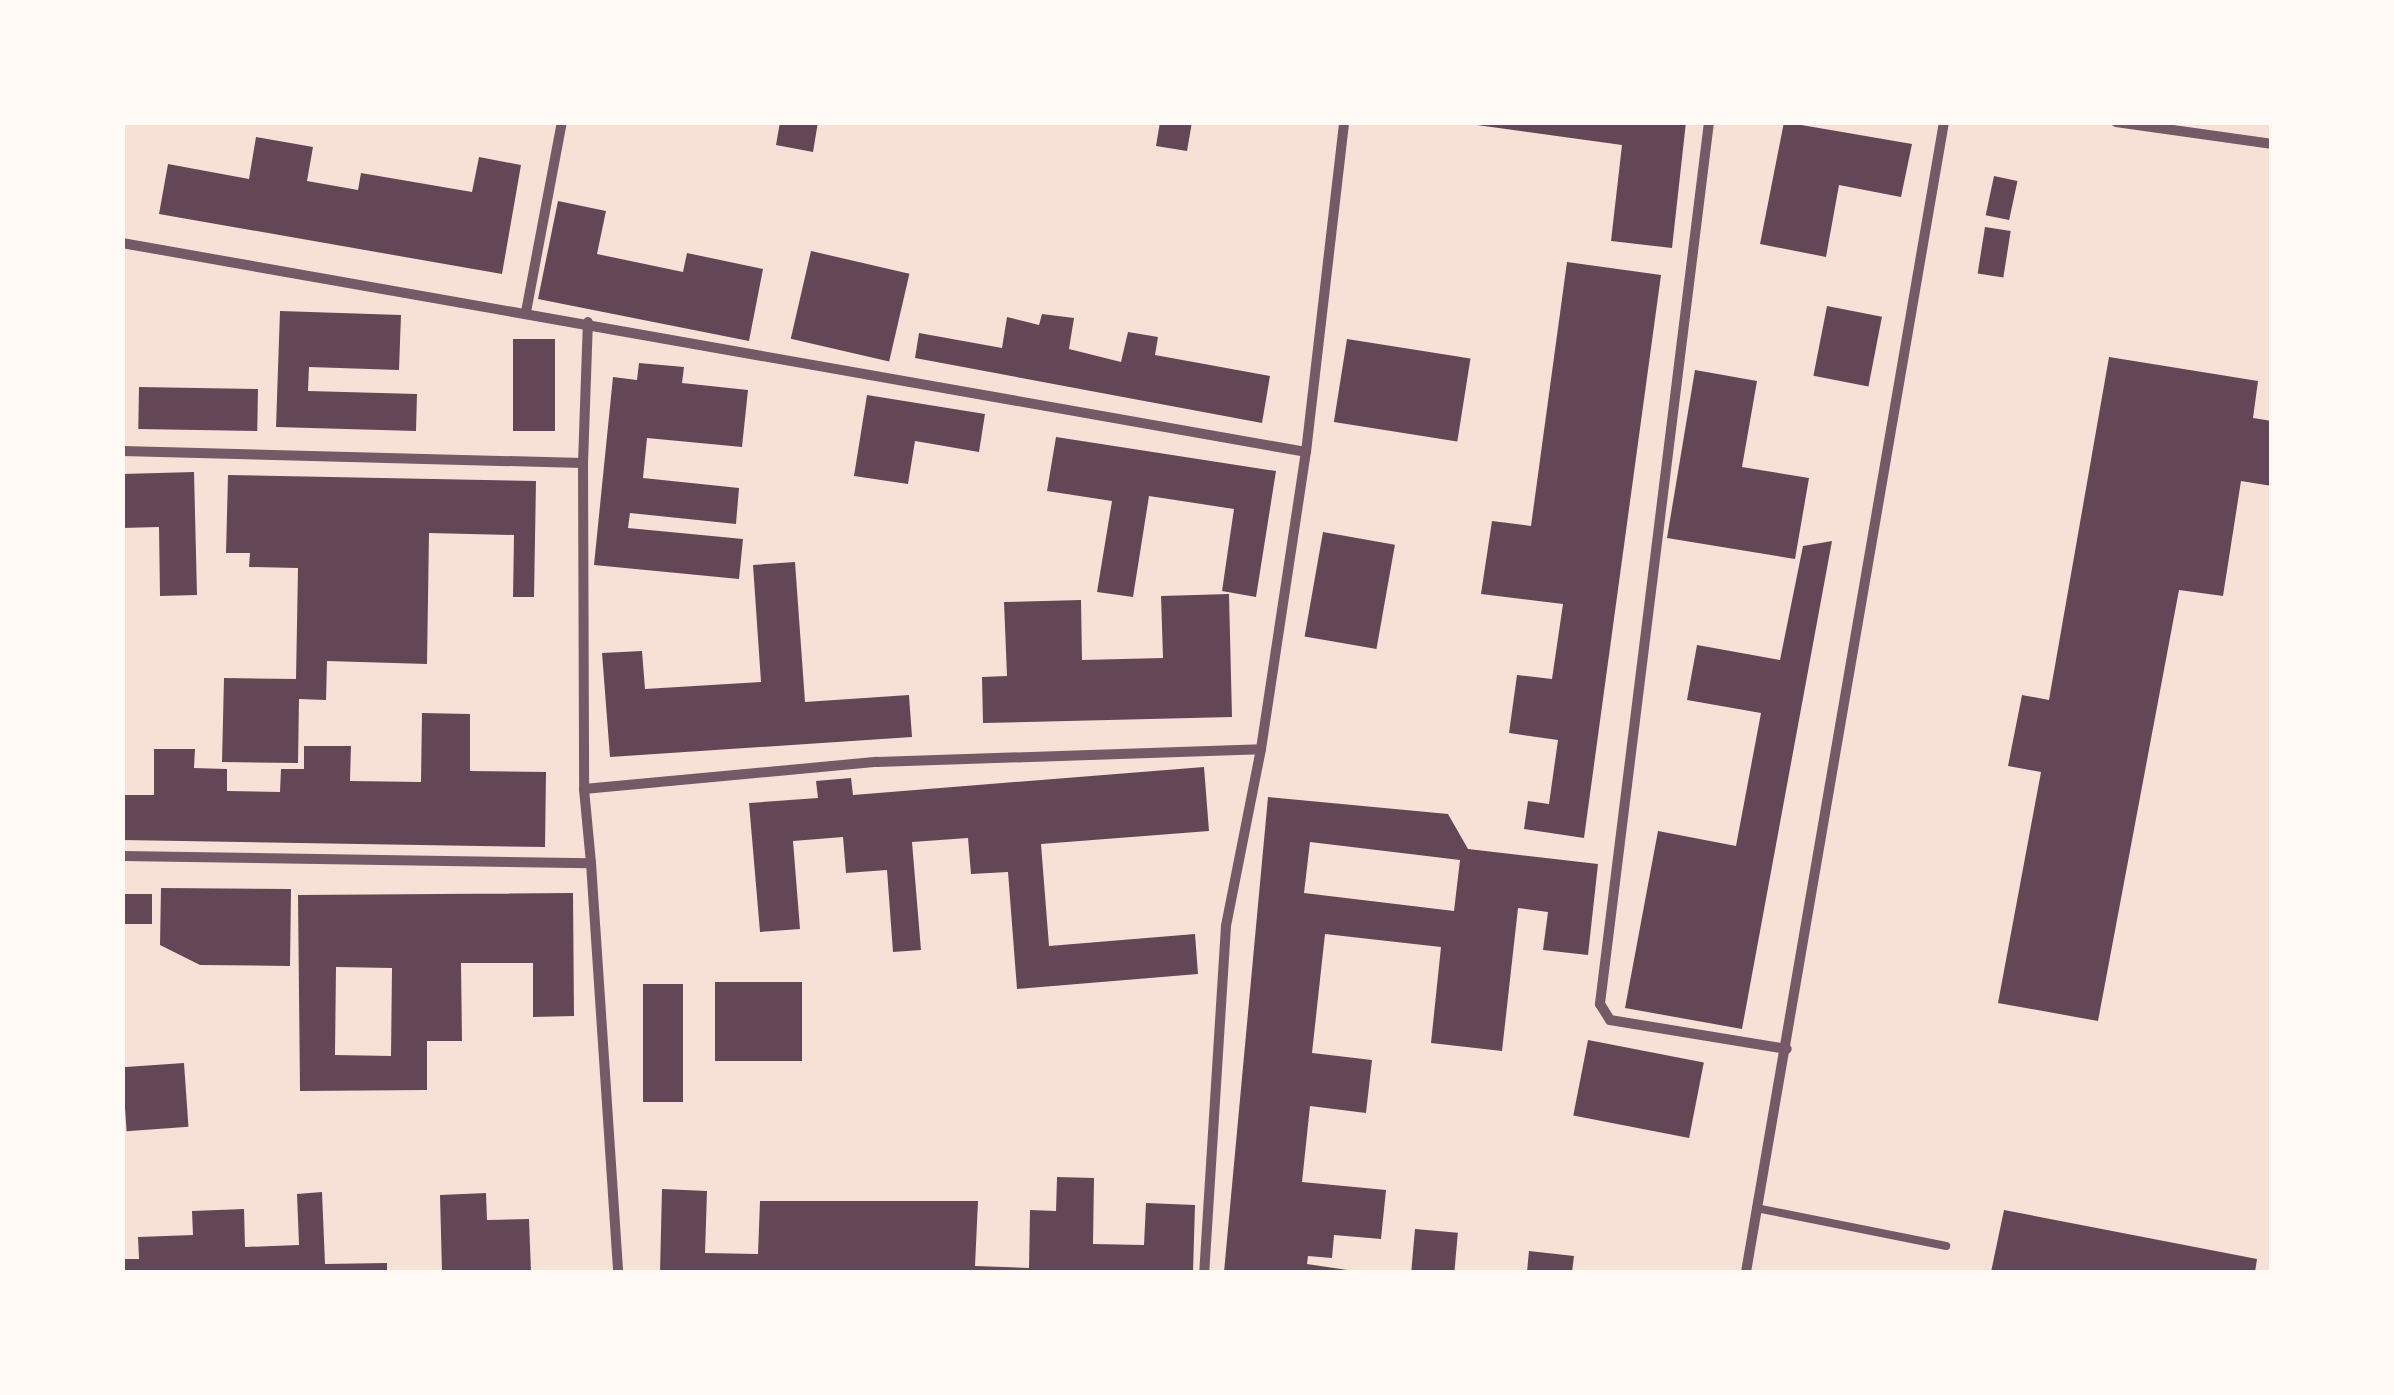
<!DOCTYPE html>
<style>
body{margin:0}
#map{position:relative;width:2394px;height:1395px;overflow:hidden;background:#f7e1d7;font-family:"Nunito Sans",sans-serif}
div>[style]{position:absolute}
.building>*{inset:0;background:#644757;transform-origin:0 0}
.service>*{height:8px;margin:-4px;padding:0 4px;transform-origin:4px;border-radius:4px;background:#755966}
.minor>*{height:10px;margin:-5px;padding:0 5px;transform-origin:5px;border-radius:5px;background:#755966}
span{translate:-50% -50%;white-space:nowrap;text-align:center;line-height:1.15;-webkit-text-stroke:8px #fffaf5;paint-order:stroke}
.frame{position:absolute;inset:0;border:125px solid #fffaf5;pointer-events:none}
</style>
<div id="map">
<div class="building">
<i style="clip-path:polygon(780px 122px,818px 122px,813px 152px,776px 145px)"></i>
<i style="clip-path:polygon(1160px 122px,1192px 122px,1187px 151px,1156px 146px)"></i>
<i style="clip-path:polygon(1455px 122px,1686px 122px,1672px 248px,1611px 241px,1622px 145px)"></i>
<i style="clip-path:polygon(1784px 122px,1912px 144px,1901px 197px,1839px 185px,1826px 257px,1760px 244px)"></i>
<i style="clip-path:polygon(256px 137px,313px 147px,307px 181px,358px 190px,361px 173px,472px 192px,479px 157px,521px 165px,502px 274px,159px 214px,168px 164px,249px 179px)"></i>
<i style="left:1994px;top:176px;width:24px;height:40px;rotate:12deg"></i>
<i style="clip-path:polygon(558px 201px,606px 211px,597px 254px,683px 272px,687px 253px,763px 269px,749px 341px,538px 299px)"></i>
<i style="left:1985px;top:227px;width:26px;height:47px;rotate:9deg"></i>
<i style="left:811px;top:251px;width:101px;height:90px;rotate:13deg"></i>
<i style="clip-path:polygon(1567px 262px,1661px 275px,1584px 838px,1524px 829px,1528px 801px,1549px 804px,1558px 740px,1509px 733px,1517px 675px,1552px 679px,1563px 604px,1481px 594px,1492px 521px,1531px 526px)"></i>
<i style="left:1827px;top:306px;width:56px;height:71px;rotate:11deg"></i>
<i style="clip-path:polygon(280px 311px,401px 315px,399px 370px,309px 367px,308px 391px,417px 394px,416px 431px,276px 427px)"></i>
<i style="clip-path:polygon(1042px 314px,1074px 318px,1069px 349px,1121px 362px,1128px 332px,1158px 337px,1155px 355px,1270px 376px,1262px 423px,915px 358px,919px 333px,1002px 348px,1007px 317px,1039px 325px)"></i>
<i style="left:513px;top:339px;width:42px;height:92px"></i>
<i style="left:1347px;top:339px;width:125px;height:84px;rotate:9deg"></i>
<i style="clip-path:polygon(2109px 357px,2258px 381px,2253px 418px,2272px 421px,2272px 486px,2241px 481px,2223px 596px,2179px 590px,2098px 1021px,1998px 1003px,2041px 772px,2008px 766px,2022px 695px,2049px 700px)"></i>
<i style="clip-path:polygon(639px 363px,684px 367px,682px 383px,748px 390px,742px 447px,647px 438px,643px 478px,739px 488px,736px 524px,630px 513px,628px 528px,743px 539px,739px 579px,594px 565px,613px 377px,637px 380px)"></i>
<i style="clip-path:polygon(1695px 370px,1757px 381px,1742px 467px,1809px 478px,1795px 559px,1667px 538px)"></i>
<i style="left:139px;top:387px;width:119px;height:42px;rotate:1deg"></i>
<i style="clip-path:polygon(867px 395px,985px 414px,979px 452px,915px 441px,908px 484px,854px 476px)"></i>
<i style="clip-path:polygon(1056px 437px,1276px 471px,1256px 597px,1222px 591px,1234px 509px,1149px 496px,1133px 597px,1097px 592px,1112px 501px,1047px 491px)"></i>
<i style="clip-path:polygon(194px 472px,197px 595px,160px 596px,159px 527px,122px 528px,122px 474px)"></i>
<i style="clip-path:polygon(228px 475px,536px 481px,534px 597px,513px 597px,514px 535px,429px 533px,427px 664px,327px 661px,326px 700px,299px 699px,298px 763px,222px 762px,224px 678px,296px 679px,298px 568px,249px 567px,250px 553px,226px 553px)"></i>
<i style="left:1323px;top:532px;width:73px;height:106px;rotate:10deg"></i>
<i style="clip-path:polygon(1832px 541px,1742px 1029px,1625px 1008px,1658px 831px,1736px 846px,1761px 713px,1687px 700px,1697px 645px,1780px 660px,1803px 546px)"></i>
<i style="clip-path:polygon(795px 562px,805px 702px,909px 695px,912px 737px,610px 757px,602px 653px,642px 651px,645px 689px,761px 682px,753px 565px)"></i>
<i style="clip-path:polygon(1229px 594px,1232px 717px,983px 723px,982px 677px,1007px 676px,1004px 602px,1081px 600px,1082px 660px,1163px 658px,1161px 596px)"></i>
<i style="clip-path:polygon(422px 713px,470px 714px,470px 771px,546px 772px,545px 847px,122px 840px,122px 795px,154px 795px,154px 749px,195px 749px,194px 768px,227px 769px,227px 791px,280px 792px,281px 769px,304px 769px,304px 746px,351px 746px,350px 781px,421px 782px)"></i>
<i style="clip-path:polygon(1204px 767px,1209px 831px,1041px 844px,1049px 946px,1195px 934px,1198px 974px,1017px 989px,1008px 872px,971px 874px,968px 838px,912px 842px,921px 950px,893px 952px,887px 870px,846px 873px,843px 837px,793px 841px,800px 929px,760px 932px,749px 803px,818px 798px,816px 781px,851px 778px,853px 795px)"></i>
<i style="clip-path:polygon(evenodd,1268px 797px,1448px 814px,1468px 849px,1598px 864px,1588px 955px,1543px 950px,1548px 912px,1518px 908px,1502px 1051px,1431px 1043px,1441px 947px,1325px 934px,1312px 1053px,1372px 1060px,1366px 1113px,1310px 1106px,1302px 1182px,1386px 1190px,1381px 1239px,1334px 1235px,1332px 1258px,1308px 1256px,1307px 1264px,1361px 1272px,1224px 1272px,1268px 797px,1310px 842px,1460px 860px,1454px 911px,1304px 893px,1310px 842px)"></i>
<i style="clip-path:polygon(161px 888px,291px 889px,290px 966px,200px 965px,160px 945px)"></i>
<i style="clip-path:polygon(evenodd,573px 893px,574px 1016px,533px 1017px,533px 963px,461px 963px,462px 1041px,427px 1041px,427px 1090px,300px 1091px,298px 895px,573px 893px,336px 967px,392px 968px,391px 1056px,335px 1055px,336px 967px)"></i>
<i style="left:122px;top:894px;width:30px;height:30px"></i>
<i style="left:802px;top:982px;width:79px;height:87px;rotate:90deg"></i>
<i style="left:643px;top:984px;width:40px;height:118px"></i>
<i style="left:1588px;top:1040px;width:118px;height:77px;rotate:11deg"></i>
<i style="left:184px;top:1063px;width:64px;height:62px;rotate:86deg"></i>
<i style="clip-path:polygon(1057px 1177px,1094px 1178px,1093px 1244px,1144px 1245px,1146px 1203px,1195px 1205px,1193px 1272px,660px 1272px,662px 1189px,707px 1191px,705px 1253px,758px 1254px,760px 1201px,978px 1201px,975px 1266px,1029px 1268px,1030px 1210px,1056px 1211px)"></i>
<i style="clip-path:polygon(322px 1192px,325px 1264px,387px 1263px,387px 1272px,122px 1272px,122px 1259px,139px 1259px,138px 1237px,193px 1235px,192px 1211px,244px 1209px,245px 1247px,299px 1245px,297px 1194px)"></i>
<i style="clip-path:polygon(486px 1193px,487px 1220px,529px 1219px,531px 1272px,442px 1272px,440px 1195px)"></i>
<i style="clip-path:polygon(2004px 1210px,2257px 1259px,2255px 1272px,1991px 1272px)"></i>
<i style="left:1415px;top:1229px;width:43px;height:43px;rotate:5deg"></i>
<i style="clip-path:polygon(1529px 1251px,1574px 1256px,1572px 1272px,1527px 1272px)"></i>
</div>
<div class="service">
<i style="left:1756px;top:1208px;width:194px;rotate:11.3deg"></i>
</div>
<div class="minor">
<i style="left:1709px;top:122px;width:889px;rotate:97.05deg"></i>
<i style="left:1600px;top:1004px;width:19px;rotate:58deg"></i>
<i style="left:1610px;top:1020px;width:179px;rotate:9.3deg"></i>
<i style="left:2116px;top:122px;width:158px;rotate:8deg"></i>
<i style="left:122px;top:243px;width:1202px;rotate:10.01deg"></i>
<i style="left:1306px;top:452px;width:332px;rotate:-83.4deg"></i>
<i style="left:526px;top:312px;width:193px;rotate:-79.3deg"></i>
<i style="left:122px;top:451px;width:461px;rotate:1.5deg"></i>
<i style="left:583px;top:463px;width:141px;rotate:-88deg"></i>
<i style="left:583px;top:463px;width:326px;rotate:89.8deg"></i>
<i style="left:1261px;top:749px;width:300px;rotate:-81.4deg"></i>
<i style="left:122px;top:856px;width:469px;rotate:0.9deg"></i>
<i style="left:591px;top:863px;width:74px;rotate:-95.4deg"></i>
<i style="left:584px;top:789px;width:294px;rotate:-5.3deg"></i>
<i style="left:877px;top:762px;width:384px;rotate:-1.9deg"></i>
<i style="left:1261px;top:749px;width:180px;rotate:101.2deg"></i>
<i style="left:1226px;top:926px;width:347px;rotate:93.6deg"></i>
<i style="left:591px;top:863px;width:410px;rotate:86.2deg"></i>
<i style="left:1746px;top:1272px;width:1167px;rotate:-80.23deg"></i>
</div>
<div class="frame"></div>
</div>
